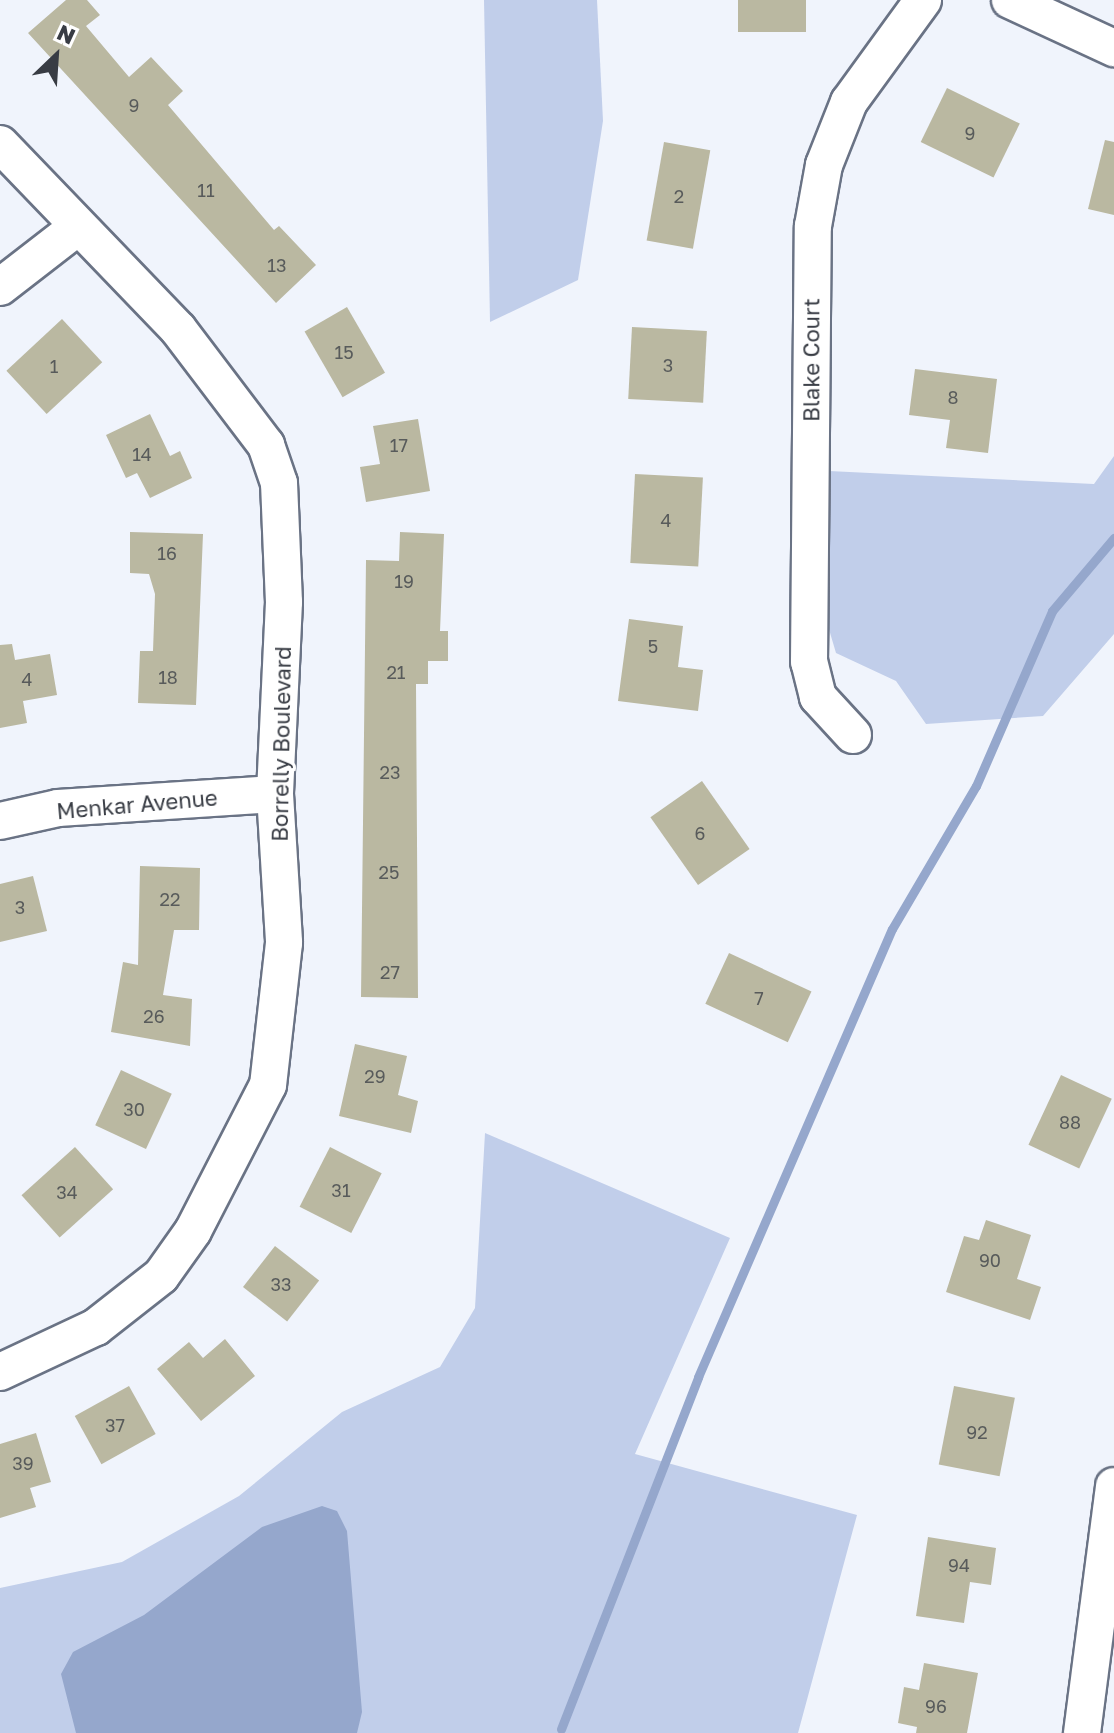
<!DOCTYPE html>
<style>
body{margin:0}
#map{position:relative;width:1114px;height:1733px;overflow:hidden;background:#f0f4fc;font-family:"Golos Text",sans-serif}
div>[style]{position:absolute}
.green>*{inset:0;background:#c1ceea}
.water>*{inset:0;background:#95a7cc}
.stream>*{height:9px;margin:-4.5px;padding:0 4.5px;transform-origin:4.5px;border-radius:4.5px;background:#95a7cc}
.building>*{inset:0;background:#bab8a1;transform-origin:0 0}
.roads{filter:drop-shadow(2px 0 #6a7385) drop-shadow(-2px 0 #6a7385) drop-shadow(0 2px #6a7385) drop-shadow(0 -2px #6a7385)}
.minor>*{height:36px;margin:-18px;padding:0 18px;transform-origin:18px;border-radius:18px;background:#fff}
span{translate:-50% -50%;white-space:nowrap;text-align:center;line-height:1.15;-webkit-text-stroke:6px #fff;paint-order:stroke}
.number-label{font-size:18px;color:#585b5b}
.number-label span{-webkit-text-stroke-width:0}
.street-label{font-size:22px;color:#383c44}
.north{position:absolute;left:16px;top:16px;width:80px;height:80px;-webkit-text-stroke:6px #fff;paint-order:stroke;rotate:25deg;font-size:22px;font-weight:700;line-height:32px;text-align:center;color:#383c44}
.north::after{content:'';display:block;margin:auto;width:28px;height:36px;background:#383c44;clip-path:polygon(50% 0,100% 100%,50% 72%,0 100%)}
</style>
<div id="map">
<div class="green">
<i style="clip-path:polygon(484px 0,597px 0,603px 121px,578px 280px,490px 322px)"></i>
<i style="clip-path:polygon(1114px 456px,1114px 634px,1043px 716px,926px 724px,896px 681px,836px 653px,828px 626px,829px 471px,1094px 484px)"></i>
<i style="clip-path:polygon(485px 1133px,730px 1238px,635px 1454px,857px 1515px,798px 1733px,0 1733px,0 1588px,122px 1562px,239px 1496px,342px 1412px,440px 1367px,475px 1308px)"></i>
</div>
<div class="water">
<i style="clip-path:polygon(322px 1506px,337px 1511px,347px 1531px,362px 1712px,357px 1733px,76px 1733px,61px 1674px,73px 1652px,144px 1615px,262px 1527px)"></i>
</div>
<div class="stream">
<i style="left:561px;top:1729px;width:378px;rotate:-68.7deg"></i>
<i style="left:698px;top:1377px;width:488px;rotate:-66.6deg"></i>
<i style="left:892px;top:929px;width:166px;rotate:-59.6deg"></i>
<i style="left:976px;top:786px;width:191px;rotate:-66.5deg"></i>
<i style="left:1052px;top:611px;width:96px;rotate:-49.7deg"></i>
</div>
<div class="building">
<i style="clip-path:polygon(66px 0,87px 0,100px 15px,86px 26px,129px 77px,151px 57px,183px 91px,168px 105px,274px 230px,279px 226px,316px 265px,276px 303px,28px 33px)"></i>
<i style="left:738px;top:0;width:68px;height:32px"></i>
<i style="left:947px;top:88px;width:81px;height:60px;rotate:26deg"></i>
<i style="clip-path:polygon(1105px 140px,1114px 142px,1114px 215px,1088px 209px)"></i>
<i style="left:664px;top:142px;width:47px;height:100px;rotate:10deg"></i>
<i style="left:347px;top:307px;width:76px;height:49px;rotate:60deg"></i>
<i style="left:62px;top:319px;width:59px;height:76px;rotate:47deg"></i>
<i style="left:632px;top:327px;width:75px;height:72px;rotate:3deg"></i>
<i style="clip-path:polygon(915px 369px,997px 379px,988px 453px,946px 448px,950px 420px,909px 415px)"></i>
<i style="clip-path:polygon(150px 414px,170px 456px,180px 451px,192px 478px,150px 498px,137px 473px,126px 478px,106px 435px)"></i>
<i style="clip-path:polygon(418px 419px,430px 491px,366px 502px,360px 467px,380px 464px,373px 426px)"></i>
<i style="left:635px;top:474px;width:68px;height:89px;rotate:3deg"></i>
<i style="clip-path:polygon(130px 532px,203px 534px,196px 705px,138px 703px,140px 651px,153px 651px,155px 594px,149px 574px,130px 573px)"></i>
<i style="clip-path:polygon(400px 532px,444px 534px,440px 631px,448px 631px,448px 661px,428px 661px,428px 684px,416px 684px,418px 998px,361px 997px,366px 560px,399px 561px)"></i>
<i style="clip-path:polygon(629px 619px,683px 626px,678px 667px,703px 670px,698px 711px,618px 701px)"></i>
<i style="clip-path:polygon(12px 644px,15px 660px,50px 654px,57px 695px,23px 701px,27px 723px,0 728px,0 645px)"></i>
<i style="left:702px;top:781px;width:83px;height:63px;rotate:55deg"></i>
<i style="clip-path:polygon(140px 866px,200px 868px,199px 930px,174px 930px,163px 995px,192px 999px,190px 1046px,111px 1032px,123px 962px,138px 965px)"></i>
<i style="clip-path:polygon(33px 876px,47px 931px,0 942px,0 884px)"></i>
<i style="left:729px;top:953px;width:91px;height:56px;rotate:25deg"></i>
<i style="clip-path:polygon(355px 1044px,407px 1056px,398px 1095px,418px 1101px,411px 1133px,339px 1116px)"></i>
<i style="left:121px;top:1070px;width:56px;height:61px;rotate:25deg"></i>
<i style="left:1061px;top:1075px;width:56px;height:77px;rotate:25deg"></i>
<i style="left:75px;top:1147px;width:57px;height:72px;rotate:48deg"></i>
<i style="left:330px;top:1147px;width:58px;height:67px;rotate:27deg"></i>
<i style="clip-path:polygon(986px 1220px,1031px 1235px,1017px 1279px,1041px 1287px,1030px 1320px,946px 1292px,964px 1236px,979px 1240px)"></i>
<i style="left:275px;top:1246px;width:56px;height:52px;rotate:38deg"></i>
<i style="clip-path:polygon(225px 1339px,255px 1376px,201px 1421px,157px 1369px,189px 1342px,203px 1358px)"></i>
<i style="left:129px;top:1386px;width:55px;height:62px;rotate:61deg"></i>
<i style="left:954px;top:1386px;width:62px;height:80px;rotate:11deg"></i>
<i style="clip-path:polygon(36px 1433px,51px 1482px,30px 1488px,36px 1507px,0 1518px,0 1444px)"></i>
<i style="clip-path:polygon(928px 1537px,996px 1548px,991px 1585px,970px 1582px,964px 1623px,916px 1616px)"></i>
<i style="clip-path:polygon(924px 1663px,978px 1673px,967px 1733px,916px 1733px,917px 1727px,898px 1723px,904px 1687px,919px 1690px)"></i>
</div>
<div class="roads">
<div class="minor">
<i style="left:1010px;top:0;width:115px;rotate:24.8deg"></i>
<i style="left:0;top:144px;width:257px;rotate:46.1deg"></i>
<i style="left:178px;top:329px;width:146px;rotate:52.8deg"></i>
<i style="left:266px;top:445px;width:40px;rotate:71.1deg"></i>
<i style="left:279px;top:483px;width:119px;rotate:87.6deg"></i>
<i style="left:284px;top:602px;width:192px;rotate:92.7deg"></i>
<i style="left:275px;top:794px;width:149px;rotate:86.5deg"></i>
<i style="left:284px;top:943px;width:143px;rotate:96.4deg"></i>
<i style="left:268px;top:1085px;width:164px;rotate:117.2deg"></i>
<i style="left:193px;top:1231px;width:55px;rotate:125.4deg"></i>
<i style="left:161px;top:1276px;width:83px;rotate:141.9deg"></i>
<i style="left:96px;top:1327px;width:106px;rotate:154.9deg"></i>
<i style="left:0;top:287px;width:96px;rotate:-37.8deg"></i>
<i style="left:853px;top:735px;width:52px;rotate:-132.6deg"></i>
<i style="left:818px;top:697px;width:36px;rotate:-104deg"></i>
<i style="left:809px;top:662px;width:436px;rotate:-89.5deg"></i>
<i style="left:813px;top:226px;width:62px;rotate:-79.8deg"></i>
<i style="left:824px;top:165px;width:68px;rotate:-68.4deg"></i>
<i style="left:849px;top:102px;width:126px;rotate:-54deg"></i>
<i style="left:0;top:821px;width:59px;rotate:-12.6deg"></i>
<i style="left:58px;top:808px;width:217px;rotate:-3.7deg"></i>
<i style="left:1082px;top:1733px;width:249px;rotate:-82.6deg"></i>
</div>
</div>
<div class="number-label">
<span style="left:134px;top:105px">9</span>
<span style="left:970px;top:133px">9</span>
<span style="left:206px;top:190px">11</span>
<span style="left:679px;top:196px">2</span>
<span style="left:277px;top:265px">13</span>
<span style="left:344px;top:352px">15</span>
<span style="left:668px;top:365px">3</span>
<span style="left:54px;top:366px">1</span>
<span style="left:953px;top:397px">8</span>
<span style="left:399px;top:445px">17</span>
<span style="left:142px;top:454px">14</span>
<span style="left:666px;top:520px">4</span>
<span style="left:167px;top:553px">16</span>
<span style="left:404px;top:581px">19</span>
<span style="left:653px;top:646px">5</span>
<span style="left:396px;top:672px">21</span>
<span style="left:168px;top:677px">18</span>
<span style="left:27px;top:679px">4</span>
<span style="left:390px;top:772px">23</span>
<span style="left:700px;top:833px">6</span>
<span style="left:389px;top:872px">25</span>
<span style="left:170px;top:899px">22</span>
<span style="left:20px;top:907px">3</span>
<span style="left:390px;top:972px">27</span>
<span style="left:759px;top:998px">7</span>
<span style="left:154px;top:1016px">26</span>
<span style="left:375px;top:1076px">29</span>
<span style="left:134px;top:1109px">30</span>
<span style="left:1070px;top:1122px">88</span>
<span style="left:341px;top:1190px">31</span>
<span style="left:67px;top:1192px">34</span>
<span style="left:990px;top:1260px">90</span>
<span style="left:281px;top:1284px">33</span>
<span style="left:115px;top:1425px">37</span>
<span style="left:977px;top:1432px">92</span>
<span style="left:23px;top:1463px">39</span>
<span style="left:959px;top:1565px">94</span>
<span style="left:936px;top:1706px">96</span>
</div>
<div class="street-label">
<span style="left:811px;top:360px;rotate:-90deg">Blake Court</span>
<span style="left:281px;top:744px;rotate:-89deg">Borrelly Boulevard</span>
<span style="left:137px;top:804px;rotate:-5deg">Menkar Avenue</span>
</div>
<div class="north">N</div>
</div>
